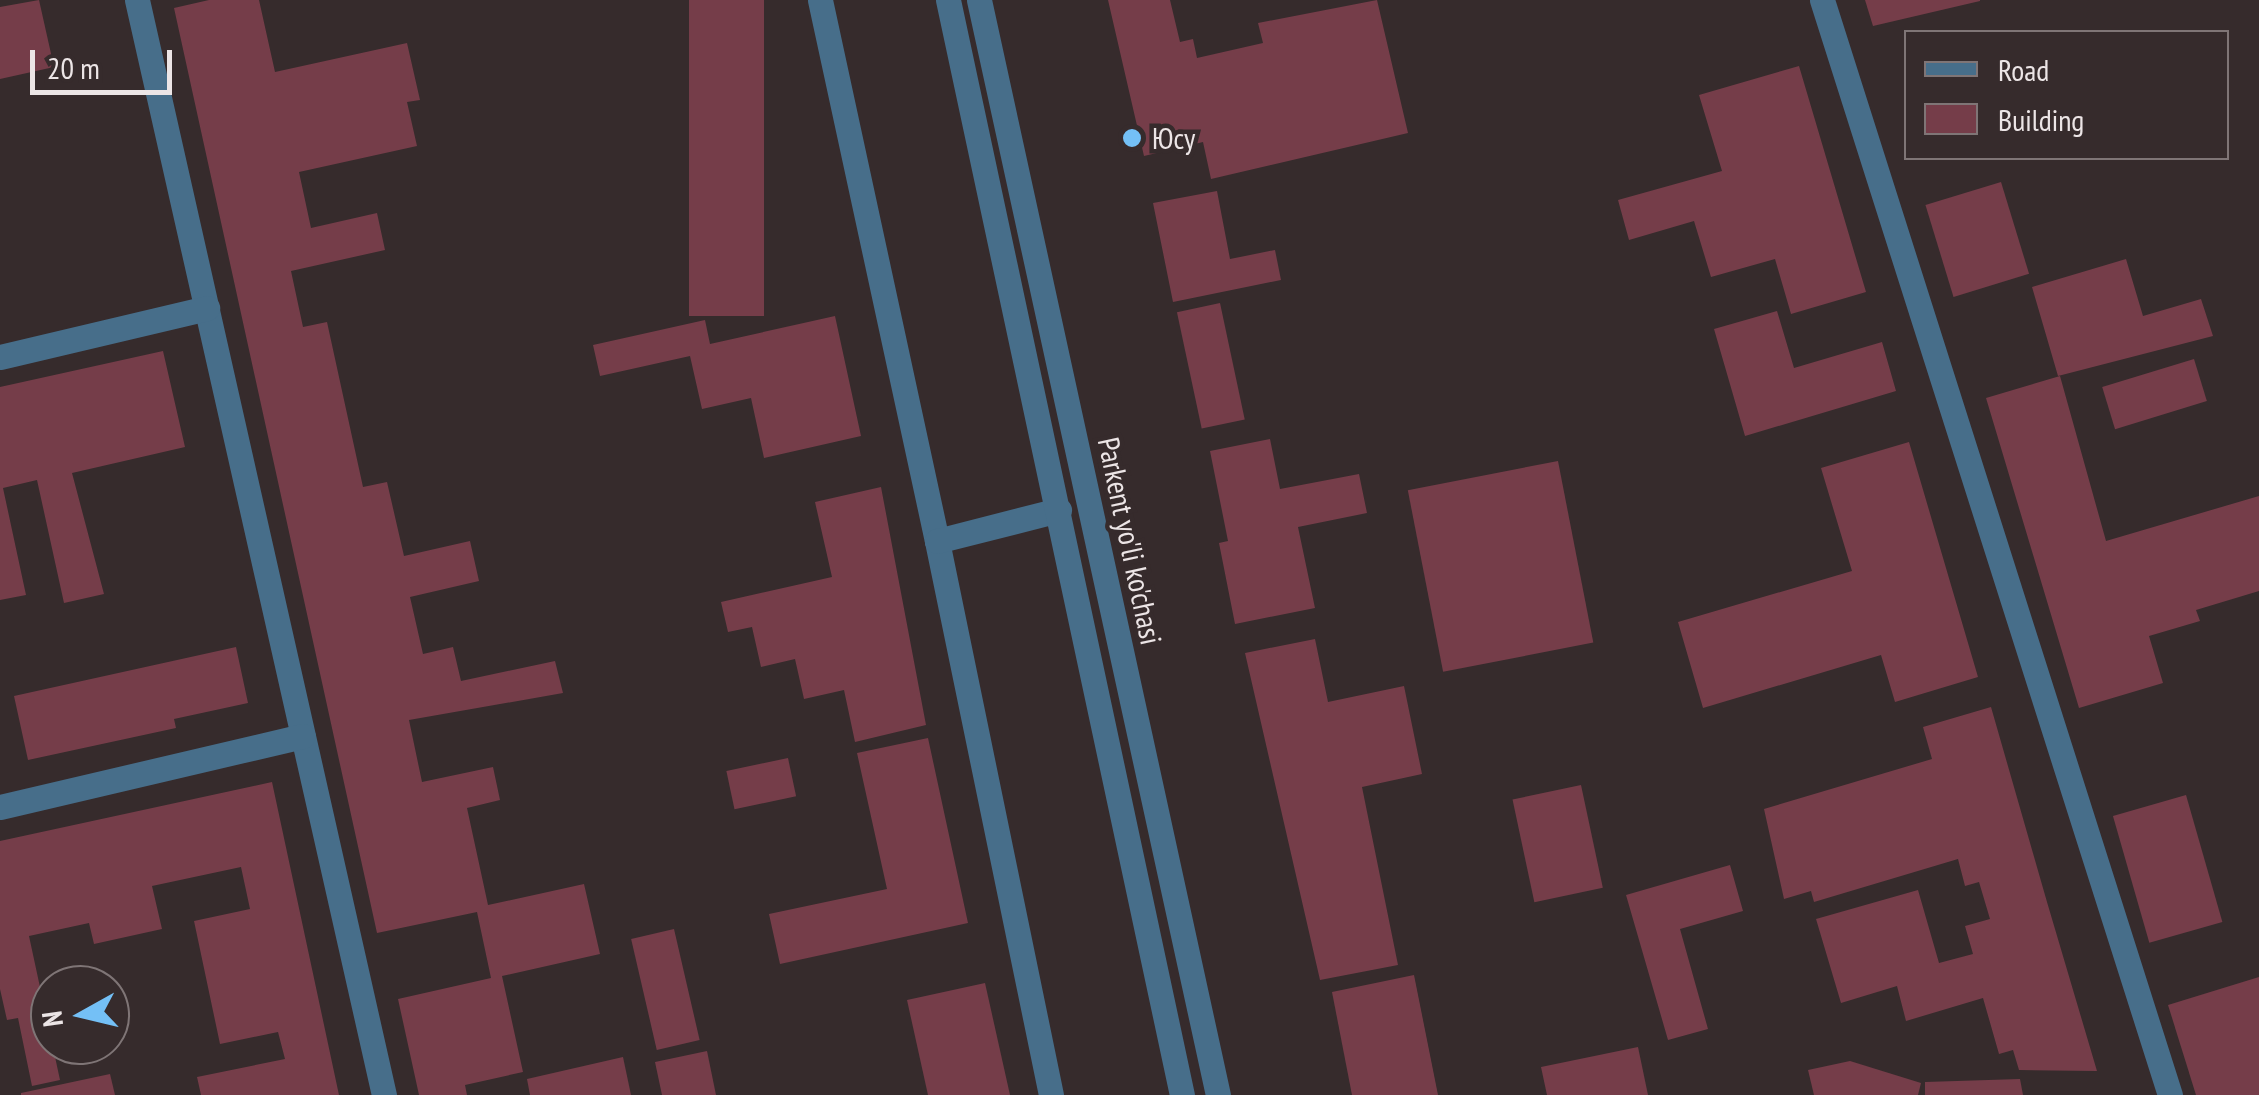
<!DOCTYPE html>
<meta charset="utf-8">
<style>
body{margin:0}
#map{position:relative;width:2259px;height:1095px;overflow:hidden;background:#362b2c;font-family:"PT Sans Narrow",sans-serif}
div>[style]{position:absolute}
.building>*{inset:0;background:#753d49;transform-origin:0 0}
.minor>*{height:25px;margin:-12.5px;padding:0 12.5px;transform-origin:12.5px;border-radius:12.5px;background:#476e8a}
.tertiary>*{height:25px;margin:-12.5px;padding:0 12.5px;transform-origin:12.5px;border-radius:12.5px;background:#476e8a}
.dots>*{width:28px;height:28px;translate:-50% -50%;box-sizing:border-box;border:5px solid #362b2c;border-radius:50%}
span{translate:-50% -50%;white-space:nowrap;text-align:center;line-height:1.15;-webkit-text-stroke:9px #362b2c;paint-order:stroke}
.poi-label{font-size:30px;color:#ece5e6}
.left{translate:0 -50%;text-align:left}
.street-label{font-size:30px;color:#ece5e6}
.legend{position:absolute;left:1904px;top:30px;width:325px;height:130px;box-sizing:border-box;background:#362b2c;border:2px solid #7f7576;margin:0;padding:12px 18px;list-style:none;font-size:30px;color:#ece5e6}
.legend li{display:flex;align-items:center;gap:20px;height:50px}
.legend b{width:50px;border:2px solid #7f7576}
.north{position:absolute;left:30px;top:965px;width:100px;height:100px;box-sizing:border-box;background:#362b2c;border:2px solid #7f7576;border-radius:50%;rotate:262deg;font-size:28px;font-weight:700;line-height:40px;text-align:center;color:#ece5e6}
.north::after{content:'';display:block;margin:auto;width:35px;height:45px;background:#74c0f6;clip-path:polygon(50% 0,100% 100%,50% 72%,0 100%)}
.scale{position:absolute;left:30px;top:50px;width:142px;height:45px;box-sizing:border-box;border:5px solid #ece5e6;border-top:0;padding-left:12px;font-size:30px;line-height:35px;white-space:nowrap;color:#ece5e6;-webkit-text-stroke:8px #362b2c;paint-order:stroke}
</style>
<div id="map">
<div class="building">
<i style="clip-path:polygon(39px 0,54px 67px,0 79px,0 7px)"></i>
<i style="clip-path:polygon(209px 0,259px 0,275px 72px,407px 43px,420px 100px,407px 102px,417px 146px,299px 172px,311px 228px,377px 213px,385px 250px,291px 271px,303px 327px,327px 322px,363px 487px,387px 482px,404px 556px,470px 541px,479px 581px,410px 597px,423px 654px,453px 647px,461px 681px,555px 661px,563px 693px,409px 720px,422px 782px,493px 767px,500px 800px,467px 808px,488px 905px,584px 884px,600px 954px,502px 976px,523px 1072px,465px 1085px,467px 1095px,419px 1095px,398px 999px,491px 978px,477px 912px,377px 933px,174px 8px)"></i>
<i style="left:689px;top:0;width:75px;height:316px"></i>
<i style="clip-path:polygon(1108px 0,1170px 0,1180px 42px,1193px 39px,1197px 58px,1263px 43px,1258px 23px,1377px 0,1408px 133px,1211px 179px,1203px 142px,1144px 156px)"></i>
<i style="clip-path:polygon(1865px 0,1980px 0,1980px 1px,1873px 26px)"></i>
<i style="clip-path:polygon(1799px 66px,1866px 292px,1791px 314px,1775px 259px,1711px 277px,1694px 221px,1629px 240px,1618px 200px,1722px 171px,1699px 95px)"></i>
<i style="left:2001px;top:182px;width:96px;height:79px;rotate:73deg"></i>
<i style="clip-path:polygon(1217px 191px,1230px 259px,1275px 250px,1281px 280px,1173px 302px,1153px 203px)"></i>
<i style="clip-path:polygon(2126px 259px,2143px 316px,2201px 299px,2213px 336px,2058px 376px,2032px 287px)"></i>
<i style="left:1220px;top:303px;width:119px;height:44px;rotate:78deg"></i>
<i style="clip-path:polygon(1777px 311px,1794px 368px,1882px 342px,1896px 391px,1745px 436px,1714px 329px)"></i>
<i style="clip-path:polygon(835px 316px,861px 436px,764px 458px,751px 398px,702px 409px,690px 356px,600px 376px,593px 345px,705px 320px,710px 344px)"></i>
<i style="clip-path:polygon(163px 351px,185px 447px,72px 473px,104px 594px,64px 603px,37px 480px,3px 488px,26px 595px,0 600px,0 387px)"></i>
<i style="left:2194px;top:359px;width:44px;height:96px;rotate:73deg"></i>
<i style="clip-path:polygon(2060px 376px,2106px 541px,2259px 496px,2259px 591px,2196px 610px,2200px 621px,2149px 636px,2163px 683px,2079px 708px,1986px 398px)"></i>
<i style="clip-path:polygon(1270px 439px,1280px 489px,1359px 474px,1367px 513px,1298px 527px,1315px 608px,1235px 624px,1219px 543px,1228px 541px,1210px 451px)"></i>
<i style="clip-path:polygon(1909px 442px,1978px 677px,1895px 702px,1881px 655px,1703px 708px,1678px 622px,1852px 571px,1821px 468px)"></i>
<i style="left:1558px;top:461px;width:185px;height:153px;rotate:79deg"></i>
<i style="clip-path:polygon(881px 487px,926px 725px,855px 742px,844px 690px,804px 699px,795px 659px,761px 667px,752px 627px,728px 632px,721px 602px,832px 577px,815px 502px)"></i>
<i style="clip-path:polygon(1315px 639px,1328px 702px,1404px 686px,1422px 774px,1362px 787px,1398px 965px,1320px 980px,1245px 653px)"></i>
<i style="clip-path:polygon(236px 647px,248px 703px,174px 719px,176px 728px,28px 760px,14px 696px)"></i>
<i style="clip-path:polygon(1991px 707px,2047px 902px,2097px 1071px,2019px 1070px,2013px 1050px,1999px 1054px,1983px 998px,1906px 1021px,1897px 986px,1841px 1003px,1816px 919px,1918px 890px,1939px 963px,1973px 954px,1965px 926px,1990px 919px,1979px 882px,1965px 886px,1958px 859px,1814px 902px,1811px 891px,1784px 899px,1764px 809px,1932px 759px,1923px 727px)"></i>
<i style="clip-path:polygon(928px 738px,968px 923px,780px 964px,769px 914px,887px 889px,857px 753px)"></i>
<i style="left:788px;top:758px;width:39px;height:63px;rotate:78deg"></i>
<i style="clip-path:polygon(272px 782px,339px 1095px,201px 1095px,197px 1077px,285px 1059px,278px 1032px,220px 1044px,194px 921px,250px 909px,241px 867px,152px 886px,162px 929px,94px 944px,89px 923px,29px 936px,60px 1080px,32px 1086px,18px 1018px,7px 1020px,0 989px,0 841px)"></i>
<i style="left:1581px;top:785px;width:105px;height:70px;rotate:78deg"></i>
<i style="left:2186px;top:795px;width:132px;height:76px;rotate:74deg"></i>
<i style="clip-path:polygon(1730px 865px,1743px 911px,1680px 929px,1708px 1029px,1668px 1040px,1626px 895px)"></i>
<i style="left:674px;top:929px;width:114px;height:44px;rotate:77deg"></i>
<i style="clip-path:polygon(1414px 975px,1438px 1095px,1352px 1095px,1332px 992px)"></i>
<i style="clip-path:polygon(2259px 977px,2259px 1095px,2196px 1095px,2168px 1005px)"></i>
<i style="clip-path:polygon(985px 983px,1010px 1095px,928px 1095px,907px 1000px)"></i>
<i style="clip-path:polygon(1638px 1047px,1648px 1095px,1547px 1095px,1541px 1067px)"></i>
<i style="clip-path:polygon(707px 1051px,716px 1095px,662px 1095px,655px 1062px)"></i>
<i style="clip-path:polygon(623px 1057px,631px 1095px,530px 1095px,527px 1079px)"></i>
<i style="clip-path:polygon(1850px 1061px,1921px 1083px,1918px 1095px,1814px 1095px,1808px 1070px)"></i>
<i style="clip-path:polygon(110px 1074px,115px 1095px,21px 1095px,21px 1093px)"></i>
<i style="clip-path:polygon(2020px 1079px,2023px 1095px,1925px 1095px,1925px 1082px)"></i>
</div>
<div class="minor">
<i style="left:137px;top:0;width:1123px;rotate:77.29deg"></i>
<i style="left:820px;top:0;width:554px;rotate:77.8deg"></i>
<i style="left:1822px;top:0;width:1149px;rotate:72.37deg"></i>
<i style="left:0;top:357px;width:213px;rotate:-13.3deg"></i>
<i style="left:0;top:807px;width:311px;rotate:-13.2deg"></i>
<i style="left:1051px;top:1095px;width:566px;rotate:-101.63deg"></i>
<i style="left:937px;top:541px;width:126px;rotate:-14.3deg"></i>
</div>
<div class="tertiary">
<i style="left:948px;top:0;width:1120px;rotate:77.94deg"></i>
<i style="left:979px;top:0;width:1121px;rotate:77.69deg"></i>
</div>
<div class="dots">
<i style="left:1132px;top:138px;background:#74c0f6"></i>
</div>
<div class="poi-label">
<span class="left" style="left:1152px;top:138px">Юсу</span>
</div>
<div class="street-label">
<span style="left:1130px;top:541px;rotate:78deg">Parkent yo'li ko'chasi</span>
</div>
<ul class="legend">
<li><b style="height:12px;background:#476e8a"></b>Road</li>
<li><b style="height:28px;background:#753d49"></b>Building</li>
</ul>
<div class="north">N</div>
<div class="scale">20 m</div>
</div>
